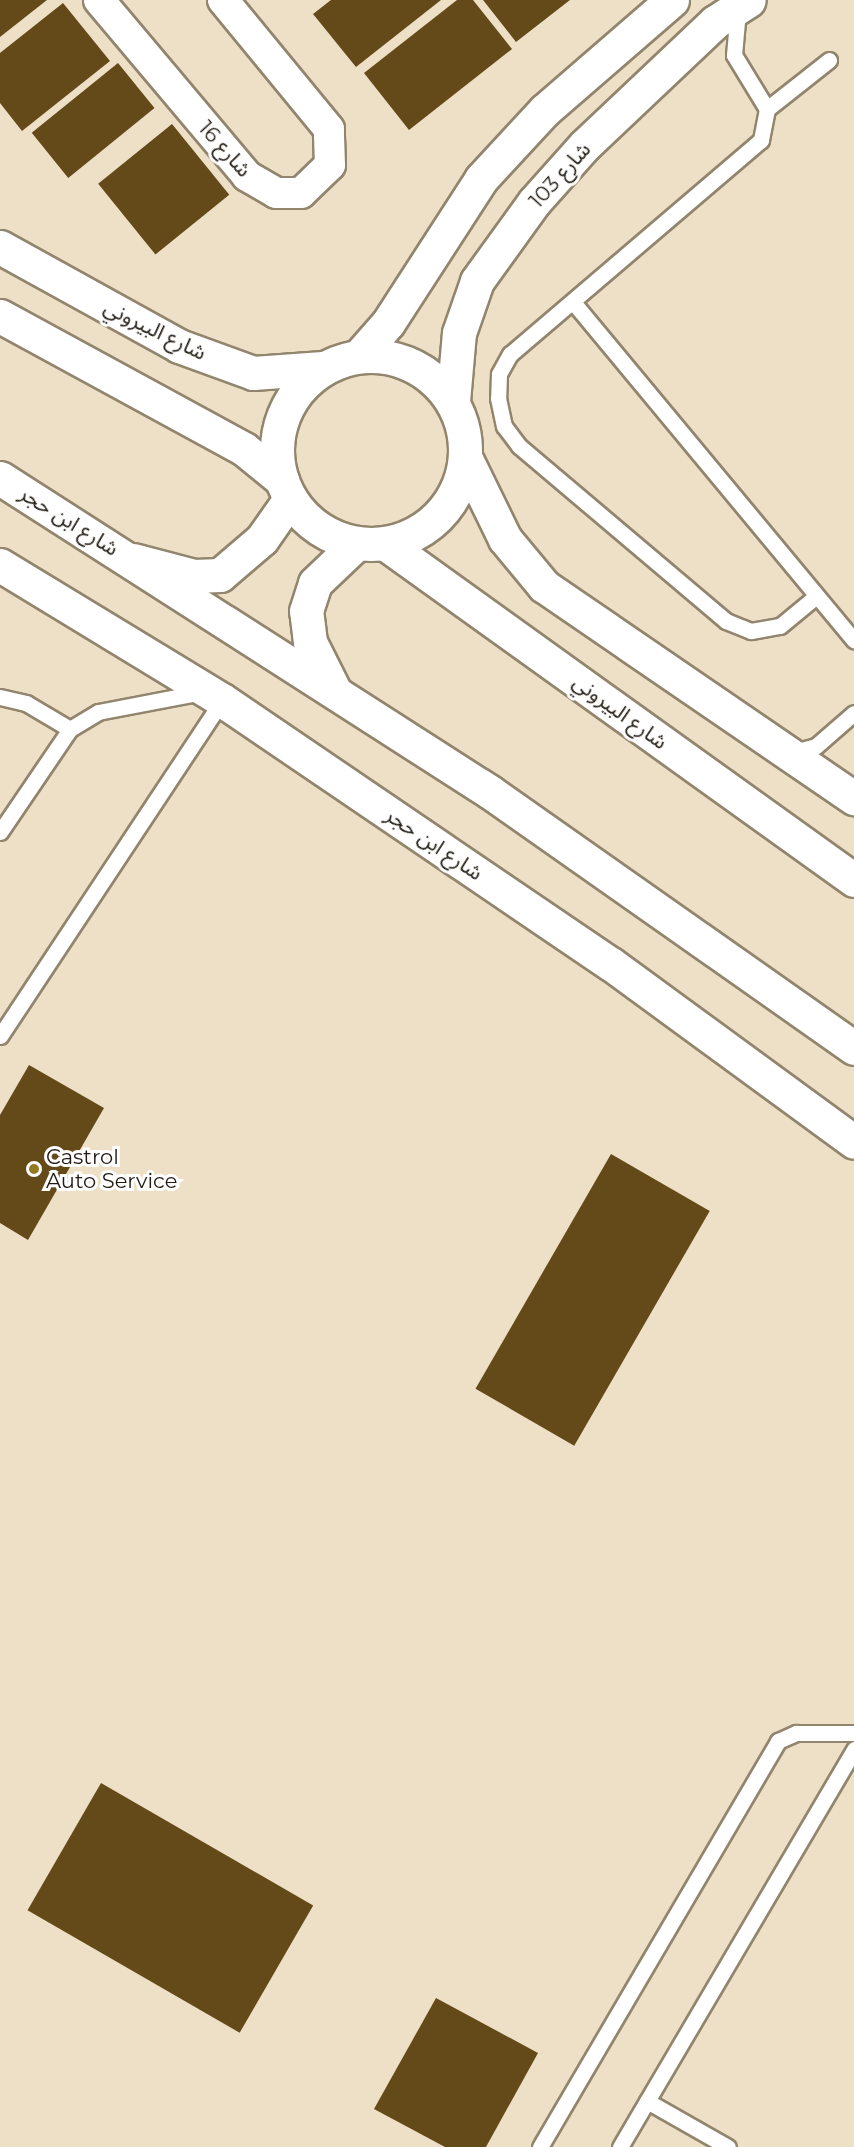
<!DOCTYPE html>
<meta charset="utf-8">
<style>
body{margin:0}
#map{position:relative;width:854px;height:2147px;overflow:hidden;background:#eedfc7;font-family:Montserrat,"Noto Sans Arabic",sans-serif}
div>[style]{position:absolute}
.building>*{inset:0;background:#644a19;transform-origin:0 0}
.roads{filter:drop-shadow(2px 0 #92856e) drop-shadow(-2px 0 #92856e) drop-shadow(0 2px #92856e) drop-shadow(0 -2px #92856e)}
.service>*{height:15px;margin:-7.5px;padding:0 7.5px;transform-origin:7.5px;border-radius:7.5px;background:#fff}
.minor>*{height:30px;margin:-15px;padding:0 15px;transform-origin:15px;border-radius:15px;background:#fff}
.tertiary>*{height:33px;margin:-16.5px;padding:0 16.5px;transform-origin:16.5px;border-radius:16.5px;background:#fff}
.tertiary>.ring{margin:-16.5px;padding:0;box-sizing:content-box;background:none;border:33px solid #fff;border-radius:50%}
.secondary>*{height:33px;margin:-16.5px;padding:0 16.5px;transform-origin:16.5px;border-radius:16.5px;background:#fff}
.dots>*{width:16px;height:16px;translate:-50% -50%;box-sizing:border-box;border:3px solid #fff;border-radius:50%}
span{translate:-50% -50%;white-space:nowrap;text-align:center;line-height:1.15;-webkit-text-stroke:6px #fff;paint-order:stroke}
.street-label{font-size:21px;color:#211b13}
.poi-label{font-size:21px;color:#211b13}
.left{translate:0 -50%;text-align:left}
</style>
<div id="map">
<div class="building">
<i style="clip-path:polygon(0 0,47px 0,0 37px)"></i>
<i style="clip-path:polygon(331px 0,441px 0,356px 67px,313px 14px)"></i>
<i style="clip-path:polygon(457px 0,473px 0,512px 49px,409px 130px,364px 73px)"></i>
<i style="clip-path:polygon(483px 0,570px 0,516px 42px)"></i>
<i style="clip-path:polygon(63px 3px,110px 61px,22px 131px,0 103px,0 53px)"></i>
<i style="left:118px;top:63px;width:58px;height:111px;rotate:51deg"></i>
<i style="left:172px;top:124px;width:91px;height:95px;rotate:51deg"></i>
<i style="clip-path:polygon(29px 1065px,104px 1108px,28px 1240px,0 1223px,0 1115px)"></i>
<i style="left:611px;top:1154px;width:114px;height:271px;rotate:30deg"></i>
<i style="left:101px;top:1783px;width:245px;height:147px;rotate:30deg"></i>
<i style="clip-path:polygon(436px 1998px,538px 2053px,486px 2147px,445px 2147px,374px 2109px)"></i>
</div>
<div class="roads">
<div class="service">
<i style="left:738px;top:10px;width:45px;rotate:95.1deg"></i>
<i style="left:734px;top:55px;width:63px;rotate:58.6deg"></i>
<i style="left:767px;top:109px;width:32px;rotate:101deg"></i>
<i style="left:761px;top:140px;width:330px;rotate:139.5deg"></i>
<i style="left:510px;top:354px;width:23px;rotate:119deg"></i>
<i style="left:499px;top:374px;width:24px;rotate:92deg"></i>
<i style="left:498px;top:398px;width:29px;rotate:78deg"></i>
<i style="left:504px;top:426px;width:25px;rotate:53deg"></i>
<i style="left:519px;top:446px;width:271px;rotate:40.2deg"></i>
<i style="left:726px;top:621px;width:27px;rotate:22deg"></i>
<i style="left:751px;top:631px;width:29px;rotate:-10deg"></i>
<i style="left:780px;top:626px;width:44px;rotate:-39.5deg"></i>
<i style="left:767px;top:109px;width:79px;rotate:-38.3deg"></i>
<i style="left:573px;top:302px;width:440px;rotate:50.3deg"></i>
<i style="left:0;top:697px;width:27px;rotate:13deg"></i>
<i style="left:26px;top:703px;width:51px;rotate:30.6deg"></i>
<i style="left:790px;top:753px;width:27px;rotate:-15deg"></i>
<i style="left:816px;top:746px;width:50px;rotate:-41deg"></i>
<i style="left:0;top:832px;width:125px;rotate:-55.8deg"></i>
<i style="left:70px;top:729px;width:33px;rotate:-31deg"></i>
<i style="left:98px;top:712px;width:107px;rotate:-10.8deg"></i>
<i style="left:0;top:1036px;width:403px;rotate:-56.5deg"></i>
<i style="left:647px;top:2101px;width:93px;rotate:29.6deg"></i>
<i style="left:540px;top:2147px;width:471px;rotate:-59.6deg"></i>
<i style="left:778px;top:1741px;width:20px;rotate:-24deg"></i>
<i style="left:796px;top:1733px;width:58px"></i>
<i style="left:620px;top:2147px;width:462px;rotate:-59.5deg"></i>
</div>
<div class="minor">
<i style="left:99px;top:0;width:230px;rotate:49.9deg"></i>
<i style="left:247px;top:176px;width:34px;rotate:30deg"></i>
<i style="left:276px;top:193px;width:25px"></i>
<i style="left:301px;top:193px;width:40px;rotate:-44deg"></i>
<i style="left:330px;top:165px;width:36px;rotate:-92deg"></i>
<i style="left:329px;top:129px;width:167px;rotate:-129.4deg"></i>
</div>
<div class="tertiary">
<i style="left:0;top:247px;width:205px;rotate:28.9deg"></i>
<i style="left:179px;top:346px;width:79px;rotate:20deg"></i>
<i style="left:253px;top:373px;width:70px;rotate:-4.1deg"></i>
<i style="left:0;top:316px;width:278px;rotate:28.6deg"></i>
<i style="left:244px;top:449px;width:49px;rotate:39.2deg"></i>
<i class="ring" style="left:277px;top:356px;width:155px;height:155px"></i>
<i style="left:359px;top:356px;width:44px;rotate:-48.7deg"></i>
<i style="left:388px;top:323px;width:171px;rotate:-57.1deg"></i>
<i style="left:481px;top:179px;width:94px;rotate:-47.2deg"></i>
<i style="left:545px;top:110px;width:168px;rotate:-40.9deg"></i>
<i style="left:453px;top:401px;width:68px;rotate:-85deg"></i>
<i style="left:459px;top:333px;width:55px;rotate:-70.9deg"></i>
<i style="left:477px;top:281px;width:97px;rotate:-54.2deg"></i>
<i style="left:534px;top:202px;width:76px;rotate:-48.2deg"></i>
<i style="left:585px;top:145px;width:179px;rotate:-43.4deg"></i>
<i style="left:715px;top:22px;width:40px;rotate:-32.9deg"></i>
<i style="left:466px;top:459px;width:89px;rotate:64deg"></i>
<i style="left:505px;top:539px;width:61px;rotate:50.3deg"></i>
<i style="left:544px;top:586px;width:376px;rotate:34.4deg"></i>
<i style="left:386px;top:544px;width:576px;rotate:35.68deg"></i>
<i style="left:133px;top:560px;width:63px;rotate:14.7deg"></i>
<i style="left:194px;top:576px;width:26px;rotate:-2deg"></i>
<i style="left:220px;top:575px;width:55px;rotate:-40.6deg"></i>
<i style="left:262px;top:539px;width:49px;rotate:-55deg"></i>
<i style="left:333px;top:688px;width:51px;rotate:-116.6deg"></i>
<i style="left:310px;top:642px;width:31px;rotate:-97deg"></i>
<i style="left:306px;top:611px;width:29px;rotate:-72deg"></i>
<i style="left:315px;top:583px;width:57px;rotate:-43.6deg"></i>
</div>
<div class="secondary">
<i style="left:0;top:478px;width:582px;rotate:32.65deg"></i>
<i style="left:490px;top:792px;width:445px;rotate:35.1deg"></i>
<i style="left:0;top:565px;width:260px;rotate:31.3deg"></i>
<i style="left:222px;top:700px;width:470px;rotate:34.2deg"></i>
<i style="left:611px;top:964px;width:301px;rotate:36.2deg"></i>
</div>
</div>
<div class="dots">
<i style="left:34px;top:1169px;background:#937920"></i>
</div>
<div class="street-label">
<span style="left:225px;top:149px;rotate:48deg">شارع 16</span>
<span style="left:560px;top:175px;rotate:-48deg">شارع 103</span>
<span style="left:155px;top:330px;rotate:26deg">شارع البيروني</span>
<span style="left:69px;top:521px;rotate:32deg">شارع ابن حجر</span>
<span style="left:620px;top:712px;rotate:36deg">شارع البيروني</span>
<span style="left:434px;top:844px;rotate:34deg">شارع ابن حجر</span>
</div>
<div class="poi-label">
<span class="left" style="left:46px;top:1169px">Castrol<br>Auto Service</span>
</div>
</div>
